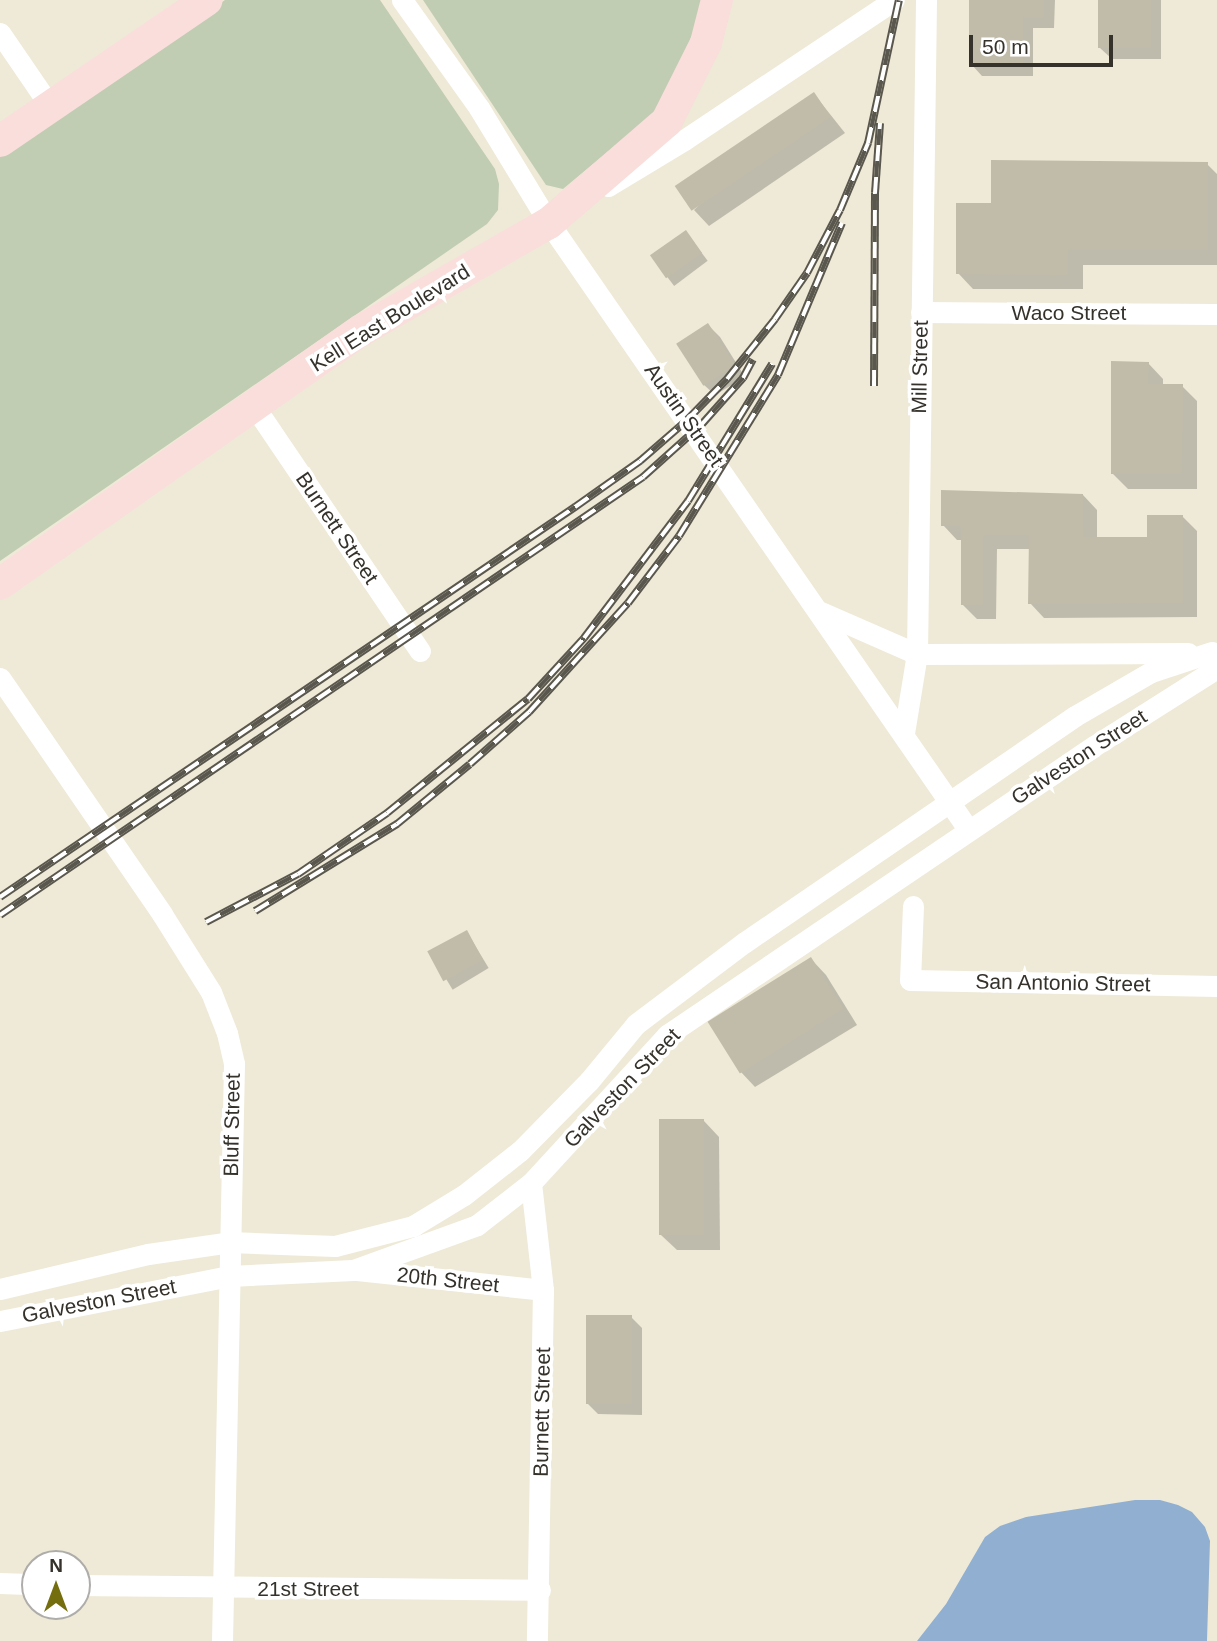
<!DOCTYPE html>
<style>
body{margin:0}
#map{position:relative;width:1217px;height:1641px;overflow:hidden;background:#efead7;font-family:Arial,sans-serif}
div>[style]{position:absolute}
.green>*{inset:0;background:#c1cdb2}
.water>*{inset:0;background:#91b0d1}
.shadow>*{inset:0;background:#0003;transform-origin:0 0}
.building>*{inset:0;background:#c1bcaa;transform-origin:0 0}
.minor>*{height:21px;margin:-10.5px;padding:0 10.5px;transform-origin:10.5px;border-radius:10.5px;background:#fff}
.secondary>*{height:32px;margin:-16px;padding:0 16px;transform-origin:16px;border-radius:16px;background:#f9dedc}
.rail>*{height:8px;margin-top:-4px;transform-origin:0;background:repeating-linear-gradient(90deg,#fff 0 16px,#5a574e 0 32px);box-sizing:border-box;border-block:2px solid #5a574e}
span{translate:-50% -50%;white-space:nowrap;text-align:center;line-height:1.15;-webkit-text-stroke:7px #fff;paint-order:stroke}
.street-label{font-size:21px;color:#34322b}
.north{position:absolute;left:21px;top:1550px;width:70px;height:70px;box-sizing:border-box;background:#fff;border:2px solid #aeadaa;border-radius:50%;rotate:0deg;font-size:19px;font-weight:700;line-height:28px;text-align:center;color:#34322b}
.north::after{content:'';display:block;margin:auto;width:24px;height:32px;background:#756e0e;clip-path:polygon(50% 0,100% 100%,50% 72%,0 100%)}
.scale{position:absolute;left:969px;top:35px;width:144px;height:32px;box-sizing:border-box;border:4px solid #34322b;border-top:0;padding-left:9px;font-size:21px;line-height:24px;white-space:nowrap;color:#34322b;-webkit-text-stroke:5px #fff;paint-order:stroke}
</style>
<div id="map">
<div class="green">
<i style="clip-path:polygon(225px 0,380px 0,495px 169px,499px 184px,498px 210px,487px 224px,0 561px,0 151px)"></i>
<i style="clip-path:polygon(423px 0,706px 0,665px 104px,563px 189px,546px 185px)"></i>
</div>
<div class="water">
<i style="clip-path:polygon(1135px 1500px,1160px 1500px,1178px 1505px,1192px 1512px,1205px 1527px,1210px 1541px,1207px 1641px,917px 1641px,946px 1604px,985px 1537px,1000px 1526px,1026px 1517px)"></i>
</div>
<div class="shadow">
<i style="clip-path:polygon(971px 0,1055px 0,1054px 28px,1033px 28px,1033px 76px,982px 76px,971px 64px)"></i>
<i style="clip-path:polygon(1100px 0,1161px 0,1161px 59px,1112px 59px,1100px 48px)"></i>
<i style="clip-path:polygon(814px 94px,845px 133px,709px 226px,694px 210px)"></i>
<i style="clip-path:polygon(1207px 164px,1217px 174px,1217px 265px,1083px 265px,1083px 289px,973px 289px,958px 273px,993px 205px)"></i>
<i style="left:686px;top:232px;width:36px;height:42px;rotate:53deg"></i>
<i style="clip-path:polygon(708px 325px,720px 337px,745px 377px,715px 395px,703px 384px)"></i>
<i style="clip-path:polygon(1148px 363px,1163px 379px,1163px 386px,1182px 386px,1197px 401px,1197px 489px,1128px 489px,1112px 473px)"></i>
<i style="clip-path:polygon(1083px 495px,1097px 510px,1097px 538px,1149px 538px,1182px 516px,1197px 531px,1197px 617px,1044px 618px,1030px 603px,1030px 549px,997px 549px,996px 619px,977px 619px,962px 604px,963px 540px,957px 540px,943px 525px)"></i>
<i style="left:467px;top:932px;width:42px;height:42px;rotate:59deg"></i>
<i style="clip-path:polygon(811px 959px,826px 975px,857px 1025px,755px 1087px,740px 1071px,710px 1024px)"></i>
<i style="clip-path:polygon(704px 1121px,719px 1137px,720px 1250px,677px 1250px,661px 1235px)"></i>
<i style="clip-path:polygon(631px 1317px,642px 1328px,642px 1415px,598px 1414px,587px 1403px)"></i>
</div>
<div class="building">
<i style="clip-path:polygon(969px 0,1044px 0,1044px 18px,1023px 18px,1023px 65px,969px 65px)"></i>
<i style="left:1098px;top:0;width:53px;height:48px"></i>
<i style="left:814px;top:92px;width:30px;height:168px;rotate:56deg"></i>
<i style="clip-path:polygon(991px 160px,1208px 162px,1208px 250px,1068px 250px,1068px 275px,956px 274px,956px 203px,991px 203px)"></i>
<i style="left:686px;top:230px;width:28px;height:44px;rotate:55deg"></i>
<i style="left:708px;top:323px;width:50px;height:38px;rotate:57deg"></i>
<i style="clip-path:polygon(1111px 361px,1149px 362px,1148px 384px,1183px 384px,1182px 474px,1111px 474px)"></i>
<i style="clip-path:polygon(941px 490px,1083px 494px,1083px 537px,1147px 537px,1147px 515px,1183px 515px,1183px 603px,1028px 604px,1029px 535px,983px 535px,983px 605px,961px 605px,961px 526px,941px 526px)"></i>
<i style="left:467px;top:930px;width:34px;height:45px;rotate:62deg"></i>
<i style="left:811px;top:957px;width:61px;height:122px;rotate:58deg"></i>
<i style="left:704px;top:1119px;width:116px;height:45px;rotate:90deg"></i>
<i style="left:586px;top:1315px;width:46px;height:89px"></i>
</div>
<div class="minor">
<i style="left:402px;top:0;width:133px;rotate:54.5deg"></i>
<i style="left:479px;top:108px;width:135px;rotate:58.7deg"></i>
<i style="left:549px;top:223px;width:737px;rotate:55.34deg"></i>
<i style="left:0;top:33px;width:88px;rotate:55.6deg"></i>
<i style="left:608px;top:186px;width:89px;rotate:-31.2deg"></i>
<i style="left:684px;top:140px;width:252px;rotate:-33.7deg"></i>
<i style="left:921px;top:312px;width:296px;rotate:0.4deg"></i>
<i style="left:254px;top:406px;width:296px;rotate:55.9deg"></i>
<i style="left:821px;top:612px;width:105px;rotate:23.6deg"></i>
<i style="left:917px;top:654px;width:271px;rotate:-0.2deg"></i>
<i style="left:0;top:678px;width:286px;rotate:55.5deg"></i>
<i style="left:162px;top:914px;width:92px;rotate:57.9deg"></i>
<i style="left:211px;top:992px;width:44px;rotate:68.7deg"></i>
<i style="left:227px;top:1033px;width:32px;rotate:77deg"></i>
<i style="left:234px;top:1064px;width:577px;rotate:91.19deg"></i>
<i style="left:904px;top:733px;width:80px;rotate:-80.7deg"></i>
<i style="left:917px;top:654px;width:654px;rotate:-89.21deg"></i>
<i style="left:913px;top:906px;width:74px;rotate:92.3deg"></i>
<i style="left:910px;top:980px;width:307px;rotate:1.1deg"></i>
<i style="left:531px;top:1183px;width:108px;rotate:83.6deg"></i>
<i style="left:543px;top:1290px;width:351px;rotate:91deg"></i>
<i style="left:357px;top:1270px;width:187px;rotate:6.1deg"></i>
<i style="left:0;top:1289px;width:152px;rotate:-13.3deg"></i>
<i style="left:148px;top:1254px;width:83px;rotate:-8.3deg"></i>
<i style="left:230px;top:1242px;width:105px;rotate:2.2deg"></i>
<i style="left:335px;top:1246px;width:81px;rotate:-14.4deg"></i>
<i style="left:413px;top:1226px;width:60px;rotate:-31.3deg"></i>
<i style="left:464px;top:1195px;width:71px;rotate:-38.2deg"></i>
<i style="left:520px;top:1151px;width:98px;rotate:-45.4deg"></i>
<i style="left:589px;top:1081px;width:74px;rotate:-50.5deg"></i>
<i style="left:636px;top:1024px;width:136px;rotate:-37deg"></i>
<i style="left:745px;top:942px;width:400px;rotate:-34.4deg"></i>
<i style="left:1075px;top:716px;width:88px;rotate:-30.1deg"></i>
<i style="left:1151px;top:672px;width:64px;rotate:-18.2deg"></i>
<i style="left:0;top:1321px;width:233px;rotate:-11.1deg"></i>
<i style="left:229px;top:1276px;width:124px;rotate:-2.8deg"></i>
<i style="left:353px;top:1270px;width:132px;rotate:-19.9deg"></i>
<i style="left:477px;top:1225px;width:68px;rotate:-37.9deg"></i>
<i style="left:531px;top:1183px;width:201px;rotate:-47.4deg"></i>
<i style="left:667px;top:1035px;width:516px;rotate:-34.09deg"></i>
<i style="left:1094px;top:746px;width:146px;rotate:-32.4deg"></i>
<i style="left:0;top:1583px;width:35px;rotate:2deg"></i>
<i style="left:77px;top:1585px;width:463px;rotate:0.6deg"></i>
</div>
<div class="secondary">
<i style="left:0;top:141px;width:250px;rotate:-34.3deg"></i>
<i style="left:0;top:584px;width:442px;rotate:-35.1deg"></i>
<i style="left:362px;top:330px;width:215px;rotate:-29.8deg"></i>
<i style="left:549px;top:223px;width:156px;rotate:-40.8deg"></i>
<i style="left:667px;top:121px;width:87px;rotate:-63.4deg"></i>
<i style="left:706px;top:43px;width:44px;rotate:-75.7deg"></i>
</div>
<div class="rail">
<i style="left:874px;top:386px;width:193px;rotate:-89.7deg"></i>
<i style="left:875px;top:193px;width:70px;rotate:-85.9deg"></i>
<i style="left:0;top:897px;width:695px;rotate:-34.15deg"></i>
<i style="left:575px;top:507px;width:80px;rotate:-35.3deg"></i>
<i style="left:640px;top:461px;width:61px;rotate:-41deg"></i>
<i style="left:686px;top:421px;width:59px;rotate:-45.7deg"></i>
<i style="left:727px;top:379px;width:77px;rotate:-51.3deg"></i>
<i style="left:775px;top:319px;width:56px;rotate:-55.2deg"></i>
<i style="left:807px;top:273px;width:71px;rotate:-62.4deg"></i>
<i style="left:840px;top:210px;width:73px;rotate:-67.3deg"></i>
<i style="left:868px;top:143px;width:146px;rotate:-77.8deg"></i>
<i style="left:255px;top:911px;width:167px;rotate:-31.5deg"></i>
<i style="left:397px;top:824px;width:94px;rotate:-39.4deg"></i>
<i style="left:470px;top:764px;width:79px;rotate:-41.4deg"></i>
<i style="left:529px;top:712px;width:147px;rotate:-47.8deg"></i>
<i style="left:628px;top:603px;width:84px;rotate:-52.7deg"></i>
<i style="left:679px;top:536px;width:189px;rotate:-58.4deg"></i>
<i style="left:778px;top:375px;width:165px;rotate:-67.2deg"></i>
<i style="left:0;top:915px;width:778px;rotate:-34.26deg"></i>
<i style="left:643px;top:477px;width:79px;rotate:-41.9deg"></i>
<i style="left:702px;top:424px;width:62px;rotate:-48.3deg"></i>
<i style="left:743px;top:378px;width:21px;rotate:-62deg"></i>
<i style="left:206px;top:922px;width:104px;rotate:-27.6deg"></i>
<i style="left:298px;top:874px;width:108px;rotate:-34.4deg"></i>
<i style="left:387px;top:813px;width:181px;rotate:-39deg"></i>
<i style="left:528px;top:699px;width:83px;rotate:-47.4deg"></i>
<i style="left:584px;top:638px;width:172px;rotate:-52.8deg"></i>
<i style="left:688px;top:501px;width:161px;rotate:-58.5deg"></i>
</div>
<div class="street-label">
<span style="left:1069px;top:313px">Waco Street</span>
<span style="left:390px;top:318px;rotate:-32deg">Kell East Boulevard</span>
<span style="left:920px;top:367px;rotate:-89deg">Mill Street</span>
<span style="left:684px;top:415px;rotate:55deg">Austin Street</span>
<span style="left:337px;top:528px;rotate:56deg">Burnett Street</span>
<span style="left:1079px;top:757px;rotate:-33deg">Galveston Street</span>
<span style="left:1063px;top:983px;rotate:1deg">San Antonio Street</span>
<span style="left:622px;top:1088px;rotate:-46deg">Galveston Street</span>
<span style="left:232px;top:1125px;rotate:-89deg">Bluff Street</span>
<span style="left:448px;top:1280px;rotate:6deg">20th Street</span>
<span style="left:99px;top:1301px;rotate:-11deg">Galveston Street</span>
<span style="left:542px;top:1412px;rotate:-89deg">Burnett Street</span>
<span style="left:308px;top:1589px">21st Street</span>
</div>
<div class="north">N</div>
<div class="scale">50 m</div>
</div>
